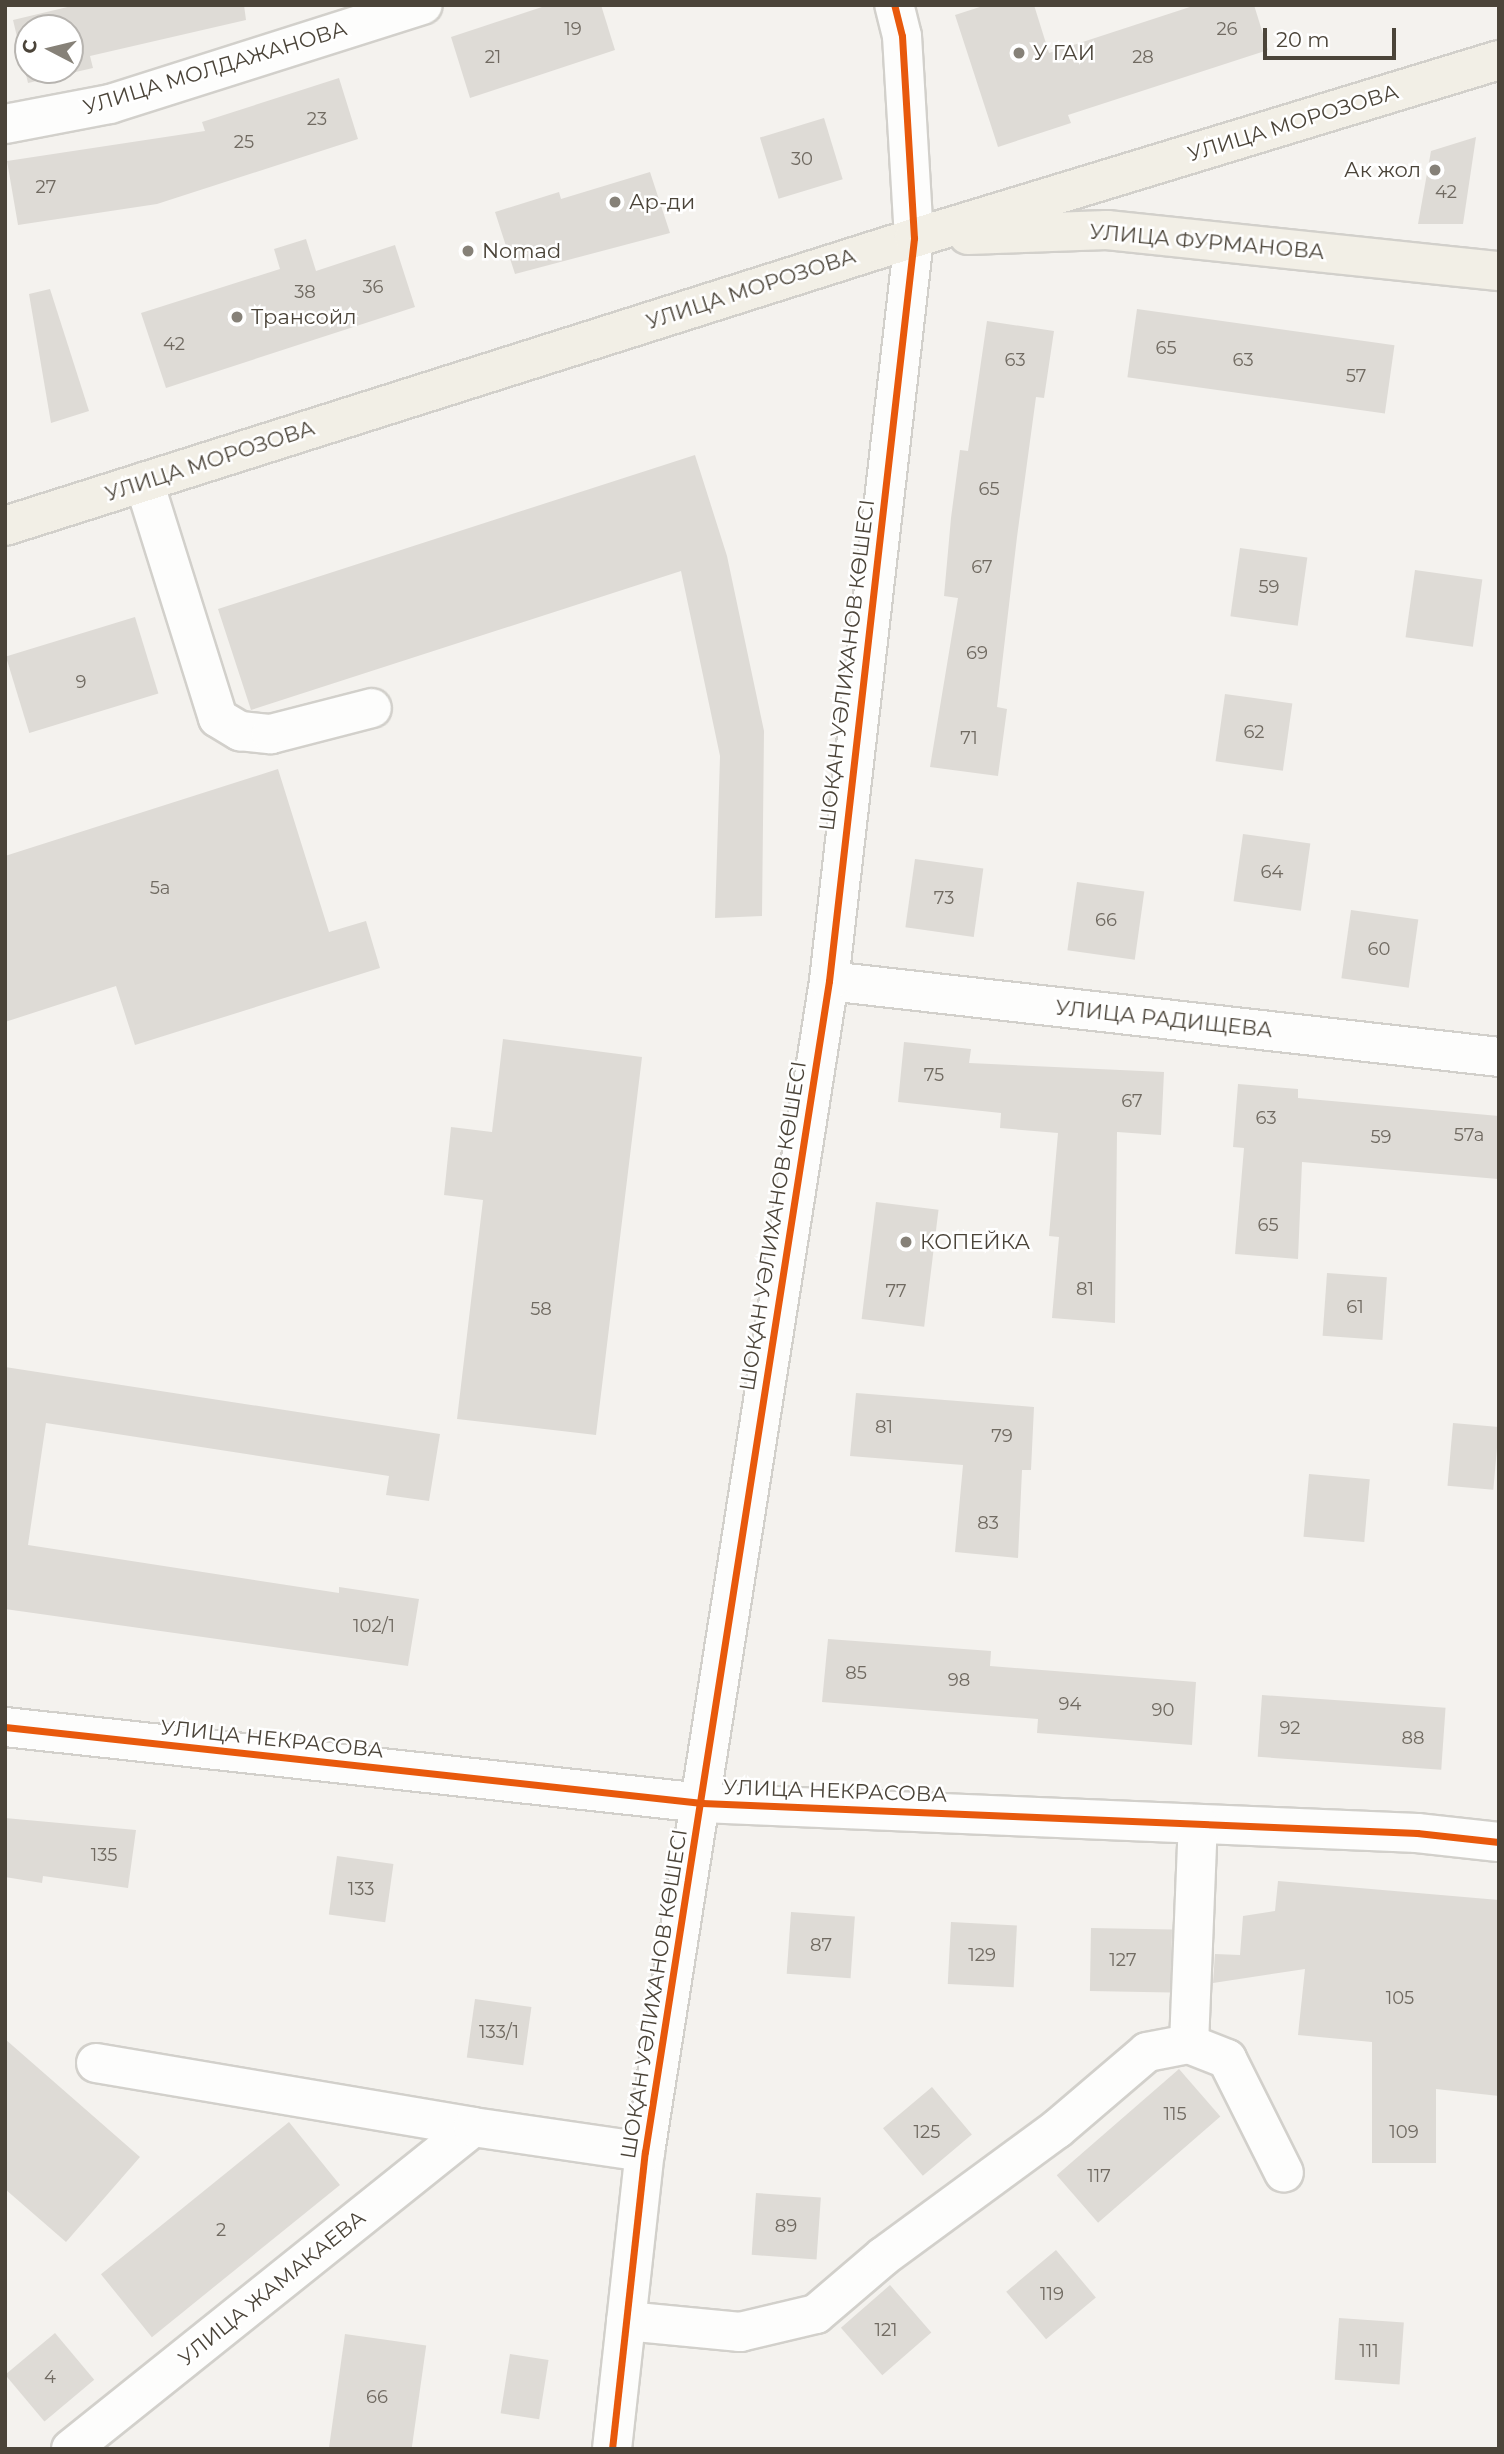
<!DOCTYPE html>
<meta charset="utf-8">
<style>
body{margin:0}
#map{position:relative;width:1504px;height:2454px;overflow:hidden;background:#f4f2ee;font-family:Montserrat,sans-serif}
div>[style]{position:absolute}
.building>*{inset:0;background:#dedbd6;transform-origin:0 0}
.roads{filter:drop-shadow(2px 0 #d2d0cb) drop-shadow(-2px 0 #d2d0cb) drop-shadow(0 2px #d2d0cb) drop-shadow(0 -2px #d2d0cb)}
.minor>*{height:38px;margin:-19px;padding:0 19px;transform-origin:19px;border-radius:19px;background:#fdfdfc}
.major>*{height:38px;margin:-19px;padding:0 19px;transform-origin:19px;border-radius:19px;background:#f2efe6}
.cycleway>*{height:7px;margin:-3.5px;padding:0 3.5px;transform-origin:3.5px;border-radius:3.5px;background:#e8590c}
.dots>*{width:19px;height:19px;translate:-50% -50%;box-sizing:border-box;border:4px solid #fff;border-radius:50%}
span{translate:-50% -50%;white-space:nowrap;text-align:center;line-height:1.15;-webkit-text-stroke:5px #fff;paint-order:stroke}
.number-label{font-size:18px;color:#706a61}
.number-label span{-webkit-text-stroke-width:0}
.poi-label{font-size:21px;color:#4b4439}
.left{translate:0 -50%;text-align:left}
.right{translate:-100% -50%;text-align:right}
.street-label{font-size:21px;color:#4b4439}
.frame{position:absolute;inset:0;border:7px solid #4b4439;pointer-events:none}
.north{position:absolute;left:14px;top:14px;width:70px;height:70px;box-sizing:border-box;background:#fff;border:2px solid #b7b4b0;border-radius:50%;rotate:277deg;font-size:19px;font-weight:700;line-height:28px;text-align:center;color:#4b4439}
.north::after{content:'';display:block;margin:auto;width:24px;height:32px;background:#868178;clip-path:polygon(50% 0,100% 100%,50% 72%,0 100%)}
.scale{position:absolute;left:1263px;top:28px;width:133px;height:32px;box-sizing:border-box;border:4px solid #4b4439;border-top:0;padding-left:9px;font-size:21px;line-height:24px;white-space:nowrap;color:#4b4439;-webkit-text-stroke:5px #fff;paint-order:stroke}
</style>
<div id="map">
<div class="building">
<i style="clip-path:polygon(evenodd,76px 5px,244px 5px,246px 20px,90px 56px,93px 68px,28px 83px,13px 20px,76px 5px,28px 28px,70px 28px,70px 70px,28px 70px,28px 28px)"></i>
<i style="clip-path:polygon(548px 5px,601px 5px,615px 50px,470px 98px,451px 37px)"></i>
<i style="clip-path:polygon(986px 5px,1034px 5px,1049px 53px,1196px 5px,1254px 5px,1268px 50px,1068px 115px,1071px 123px,998px 147px,955px 15px)"></i>
<i style="clip-path:polygon(339px 78px,358px 139px,157px 204px,18px 225px,7px 161px,205px 131px,202px 122px)"></i>
<i style="left:824px;top:118px;width:64px;height:67px;rotate:73deg"></i>
<i style="clip-path:polygon(1476px 137px,1463px 224px,1418px 224px,1431px 151px)"></i>
<i style="clip-path:polygon(650px 172px,670px 233px,515px 274px,495px 212px,559px 192px,561px 199px)"></i>
<i style="clip-path:polygon(306px 239px,316px 271px,395px 245px,415px 307px,166px 388px,141px 313px,280px 269px,274px 249px)"></i>
<i style="clip-path:polygon(50px 289px,89px 411px,51px 423px,29px 294px)"></i>
<i style="left:1137px;top:309px;width:260px;height:69px;rotate:8deg"></i>
<i style="clip-path:polygon(987px 321px,1054px 331px,1044px 398px,1036px 397px,1017px 537px,997px 707px,1007px 709px,998px 776px,930px 767px,958px 598px,944px 596px,951px 518px,960px 450px,968px 451px)"></i>
<i style="clip-path:polygon(695px 455px,727px 556px,764px 731px,762px 916px,715px 918px,720px 756px,681px 571px,251px 710px,218px 609px)"></i>
<i style="left:1240px;top:548px;width:68px;height:69px;rotate:8deg"></i>
<i style="left:1415px;top:570px;width:68px;height:68px;rotate:8deg"></i>
<i style="left:135px;top:617px;width:80px;height:135px;rotate:73deg"></i>
<i style="left:1225px;top:694px;width:68px;height:68px;rotate:8deg"></i>
<i style="clip-path:polygon(278px 769px,329px 932px,366px 921px,380px 968px,135px 1045px,116px 986px,5px 1022px,5px 856px)"></i>
<i style="left:1243px;top:834px;width:68px;height:68px;rotate:8deg"></i>
<i style="left:915px;top:859px;width:69px;height:69px;rotate:8deg"></i>
<i style="left:1077px;top:882px;width:68px;height:69px;rotate:8deg"></i>
<i style="left:1351px;top:910px;width:68px;height:69px;rotate:8deg"></i>
<i style="clip-path:polygon(503px 1039px,642px 1057px,596px 1435px,457px 1419px,483px 1200px,444px 1195px,451px 1127px,492px 1132px)"></i>
<i style="clip-path:polygon(904px 1042px,971px 1049px,969px 1063px,1164px 1072px,1161px 1135px,1117px 1132px,1115px 1323px,1052px 1318px,1059px 1237px,1049px 1236px,1058px 1133px,1000px 1128px,1001px 1113px,898px 1102px)"></i>
<i style="clip-path:polygon(1238px 1084px,1298px 1089px,1298px 1098px,1499px 1116px,1498px 1179px,1302px 1162px,1298px 1259px,1235px 1254px,1244px 1148px,1233px 1147px)"></i>
<i style="left:876px;top:1202px;width:63px;height:118px;rotate:7deg"></i>
<i style="left:1327px;top:1273px;width:60px;height:63px;rotate:4deg"></i>
<i style="clip-path:polygon(5px 1367px,440px 1434px,429px 1501px,386px 1495px,389px 1476px,46px 1423px,28px 1545px,339px 1593px,339px 1587px,419px 1599px,408px 1666px,5px 1609px)"></i>
<i style="clip-path:polygon(856px 1393px,1034px 1407px,1031px 1470px,1022px 1470px,1018px 1558px,955px 1552px,963px 1465px,850px 1456px)"></i>
<i style="left:1453px;top:1423px;width:46px;height:63px;rotate:5deg"></i>
<i style="left:1309px;top:1474px;width:61px;height:63px;rotate:5deg"></i>
<i style="clip-path:polygon(828px 1639px,991px 1651px,990px 1666px,1196px 1682px,1192px 1745px,1037px 1733px,1038px 1719px,822px 1702px)"></i>
<i style="left:1262px;top:1695px;width:184px;height:62px;rotate:4deg"></i>
<i style="clip-path:polygon(5px 1818px,136px 1830px,128px 1888px,43px 1876px,42px 1883px,5px 1877px)"></i>
<i style="left:337px;top:1856px;width:57px;height:59px;rotate:8deg"></i>
<i style="clip-path:polygon(1278px 1881px,1499px 1900px,1499px 2096px,1436px 2089px,1436px 2163px,1372px 2163px,1372px 2042px,1298px 2035px,1305px 1969px,1213px 1983px,1215px 1954px,1240px 1955px,1243px 1916px,1275px 1911px)"></i>
<i style="left:791px;top:1912px;width:64px;height:62px;rotate:4deg"></i>
<i style="left:951px;top:1922px;width:66px;height:62px;rotate:3deg"></i>
<i style="left:1091px;top:1928px;width:81px;height:63px;rotate:1deg"></i>
<i style="left:475px;top:1999px;width:57px;height:59px;rotate:8deg"></i>
<i style="clip-path:polygon(5px 2039px,140px 2157px,66px 2242px,5px 2189px)"></i>
<i style="left:1179px;top:2069px;width:63px;height:162px;rotate:49deg"></i>
<i style="left:932px;top:2087px;width:62px;height:64px;rotate:50deg"></i>
<i style="left:289px;top:2122px;width:81px;height:242px;rotate:51deg"></i>
<i style="left:756px;top:2193px;width:65px;height:62px;rotate:4deg"></i>
<i style="left:1056px;top:2250px;width:62px;height:65px;rotate:50deg"></i>
<i style="left:890px;top:2285px;width:63px;height:65px;rotate:49deg"></i>
<i style="left:1339px;top:2318px;width:65px;height:62px;rotate:4deg"></i>
<i style="left:55px;top:2333px;width:61px;height:65px;rotate:50deg"></i>
<i style="left:345px;top:2334px;width:82px;height:116px;rotate:8deg"></i>
<i style="left:510px;top:2354px;width:39px;height:60px;rotate:9deg"></i>
</div>
<div class="roads">
<div class="minor">
<i style="left:5px;top:124px;width:107px;rotate:-10.8deg"></i>
<i style="left:110px;top:104px;width:328px;rotate:-17.6deg"></i>
<i style="left:144px;top:482px;width:247px;rotate:72.6deg"></i>
<i style="left:218px;top:718px;width:26px;rotate:31deg"></i>
<i style="left:240px;top:731px;width:31px;rotate:6deg"></i>
<i style="left:271px;top:734px;width:104px;rotate:-14.4deg"></i>
<i style="left:829px;top:981px;width:674px;rotate:6.47deg"></i>
<i style="left:5px;top:1727px;width:701px;rotate:6.22deg"></i>
<i style="left:702px;top:1803px;width:716px;rotate:2.4deg"></i>
<i style="left:1417px;top:1833px;width:82px;rotate:6.3deg"></i>
<i style="left:1189px;top:2044px;width:220px;rotate:-87.7deg"></i>
<i style="left:96px;top:2063px;width:382px;rotate:9.6deg"></i>
<i style="left:626px;top:2321px;width:115px;rotate:5.5deg"></i>
<i style="left:740px;top:2332px;width:78px;rotate:-13.3deg"></i>
<i style="left:816px;top:2314px;width:89px;rotate:-40.5deg"></i>
<i style="left:884px;top:2256px;width:215px;rotate:-36.3deg"></i>
<i style="left:1057px;top:2129px;width:118px;rotate:-40.5deg"></i>
<i style="left:1147px;top:2052px;width:43px;rotate:-10.8deg"></i>
<i style="left:1189px;top:2044px;width:41px;rotate:21.5deg"></i>
<i style="left:1227px;top:2059px;width:127px;rotate:63.4deg"></i>
<i style="left:71px;top:2449px;width:515px;rotate:-38.69deg"></i>
<i style="left:473px;top:2127px;width:174px;rotate:8.3deg"></i>
<i style="left:612px;top:2449px;width:299px;rotate:-83.7deg"></i>
<i style="left:645px;top:2152px;width:1185px;rotate:-81.07deg"></i>
<i style="left:829px;top:981px;width:748px;rotate:-83.47deg"></i>
<i style="left:914px;top:238px;width:202px;rotate:-93.4deg"></i>
<i style="left:902px;top:36px;width:32px;rotate:-104deg"></i>
</div>
<div class="major">
<i style="left:968px;top:235px;width:139px;rotate:-2.1deg"></i>
<i style="left:1107px;top:230px;width:394px;rotate:6deg"></i>
<i style="left:5px;top:526px;width:954px;rotate:-17.58deg"></i>
<i style="left:914px;top:238px;width:611px;rotate:-16.92deg"></i>
</div>
</div>
<div class="cycleway">
<i style="left:5px;top:1727px;width:701px;rotate:6.22deg"></i>
<i style="left:702px;top:1803px;width:716px;rotate:2.4deg"></i>
<i style="left:1417px;top:1833px;width:82px;rotate:6.3deg"></i>
<i style="left:612px;top:2449px;width:299px;rotate:-83.7deg"></i>
<i style="left:645px;top:2152px;width:1185px;rotate:-81.07deg"></i>
<i style="left:829px;top:981px;width:748px;rotate:-83.47deg"></i>
<i style="left:914px;top:238px;width:202px;rotate:-93.4deg"></i>
<i style="left:902px;top:36px;width:32px;rotate:-104deg"></i>
</div>
<div class="dots">
<i style="left:1019px;top:53px;background:#868178"></i>
<i style="left:1435px;top:170px;background:#868178"></i>
<i style="left:615px;top:202px;background:#868178"></i>
<i style="left:468px;top:251px;background:#868178"></i>
<i style="left:237px;top:317px;background:#868178"></i>
<i style="left:906px;top:1242px;background:#868178"></i>
</div>
<div class="number-label">
<span style="left:573px;top:29px">19</span>
<span style="left:1227px;top:29px">26</span>
<span style="left:493px;top:57px">21</span>
<span style="left:1143px;top:57px">28</span>
<span style="left:317px;top:119px">23</span>
<span style="left:244px;top:142px">25</span>
<span style="left:802px;top:159px">30</span>
<span style="left:46px;top:187px">27</span>
<span style="left:1446px;top:192px">42</span>
<span style="left:373px;top:287px">36</span>
<span style="left:305px;top:292px">38</span>
<span style="left:174px;top:344px">42</span>
<span style="left:1166px;top:348px">65</span>
<span style="left:1015px;top:360px">63</span>
<span style="left:1243px;top:360px">63</span>
<span style="left:1356px;top:376px">57</span>
<span style="left:989px;top:489px">65</span>
<span style="left:982px;top:567px">67</span>
<span style="left:1269px;top:587px">59</span>
<span style="left:977px;top:653px">69</span>
<span style="left:81px;top:682px">9</span>
<span style="left:1254px;top:732px">62</span>
<span style="left:969px;top:738px">71</span>
<span style="left:1272px;top:872px">64</span>
<span style="left:160px;top:888px">5а</span>
<span style="left:944px;top:898px">73</span>
<span style="left:1106px;top:920px">66</span>
<span style="left:1379px;top:949px">60</span>
<span style="left:934px;top:1075px">75</span>
<span style="left:1132px;top:1101px">67</span>
<span style="left:1266px;top:1118px">63</span>
<span style="left:1469px;top:1135px">57а</span>
<span style="left:1381px;top:1137px">59</span>
<span style="left:1268px;top:1225px">65</span>
<span style="left:1085px;top:1289px">81</span>
<span style="left:896px;top:1291px">77</span>
<span style="left:1355px;top:1307px">61</span>
<span style="left:541px;top:1309px">58</span>
<span style="left:884px;top:1427px">81</span>
<span style="left:1002px;top:1436px">79</span>
<span style="left:988px;top:1523px">83</span>
<span style="left:374px;top:1626px">102/1</span>
<span style="left:856px;top:1673px">85</span>
<span style="left:959px;top:1680px">98</span>
<span style="left:1070px;top:1704px">94</span>
<span style="left:1163px;top:1710px">90</span>
<span style="left:1290px;top:1728px">92</span>
<span style="left:1413px;top:1738px">88</span>
<span style="left:104px;top:1855px">135</span>
<span style="left:361px;top:1889px">133</span>
<span style="left:821px;top:1945px">87</span>
<span style="left:982px;top:1955px">129</span>
<span style="left:1123px;top:1960px">127</span>
<span style="left:1400px;top:1998px">105</span>
<span style="left:499px;top:2032px">133/1</span>
<span style="left:1175px;top:2114px">115</span>
<span style="left:927px;top:2132px">125</span>
<span style="left:1404px;top:2132px">109</span>
<span style="left:1099px;top:2176px">117</span>
<span style="left:786px;top:2226px">89</span>
<span style="left:221px;top:2230px">2</span>
<span style="left:1052px;top:2294px">119</span>
<span style="left:886px;top:2330px">121</span>
<span style="left:1369px;top:2351px">111</span>
<span style="left:50px;top:2377px">4</span>
<span style="left:377px;top:2397px">66</span>
</div>
<div class="poi-label">
<span class="left" style="left:1033px;top:53px">У ГАИ</span>
<span class="right" style="left:1421px;top:170px">Ак жол</span>
<span class="left" style="left:629px;top:202px">Ар-ди</span>
<span class="left" style="left:482px;top:251px">Nomad</span>
<span class="left" style="left:251px;top:317px">Трансойл</span>
<span class="left" style="left:920px;top:1242px">КОПЕЙКА</span>
</div>
<div class="street-label">
<span style="left:215px;top:68px;rotate:-17deg">УЛИЦА МОЛДАЖАНОВА</span>
<span style="left:1293px;top:123px;rotate:-17deg">УЛИЦА МОРОЗОВА</span>
<span style="left:1207px;top:242px;rotate:5deg">УЛИЦА ФУРМАНОВА</span>
<span style="left:751px;top:289px;rotate:-18deg">УЛИЦА МОРОЗОВА</span>
<span style="left:210px;top:461px;rotate:-18deg">УЛИЦА МОРОЗОВА</span>
<span style="left:847px;top:665px;rotate:-83deg">ШОҚАН УӘЛИХАНОВ КӨШЕСІ</span>
<span style="left:1164px;top:1019px;rotate:6deg">УЛИЦА РАДИЩЕВА</span>
<span style="left:773px;top:1226px;rotate:-81deg">ШОҚАН УӘЛИХАНОВ КӨШЕСІ</span>
<span style="left:272px;top:1739px;rotate:6deg">УЛИЦА НЕКРАСОВА</span>
<span style="left:835px;top:1791px;rotate:2deg">УЛИЦА НЕКРАСОВА</span>
<span style="left:654px;top:1994px;rotate:-81deg">ШОҚАН УӘЛИХАНОВ КӨШЕСІ</span>
<span style="left:272px;top:2288px;rotate:-39deg">УЛИЦА ЖАМАКАЕВА</span>
</div>
<div class="frame"></div>
<div class="north">С</div>
<div class="scale">20 m</div>
</div>
